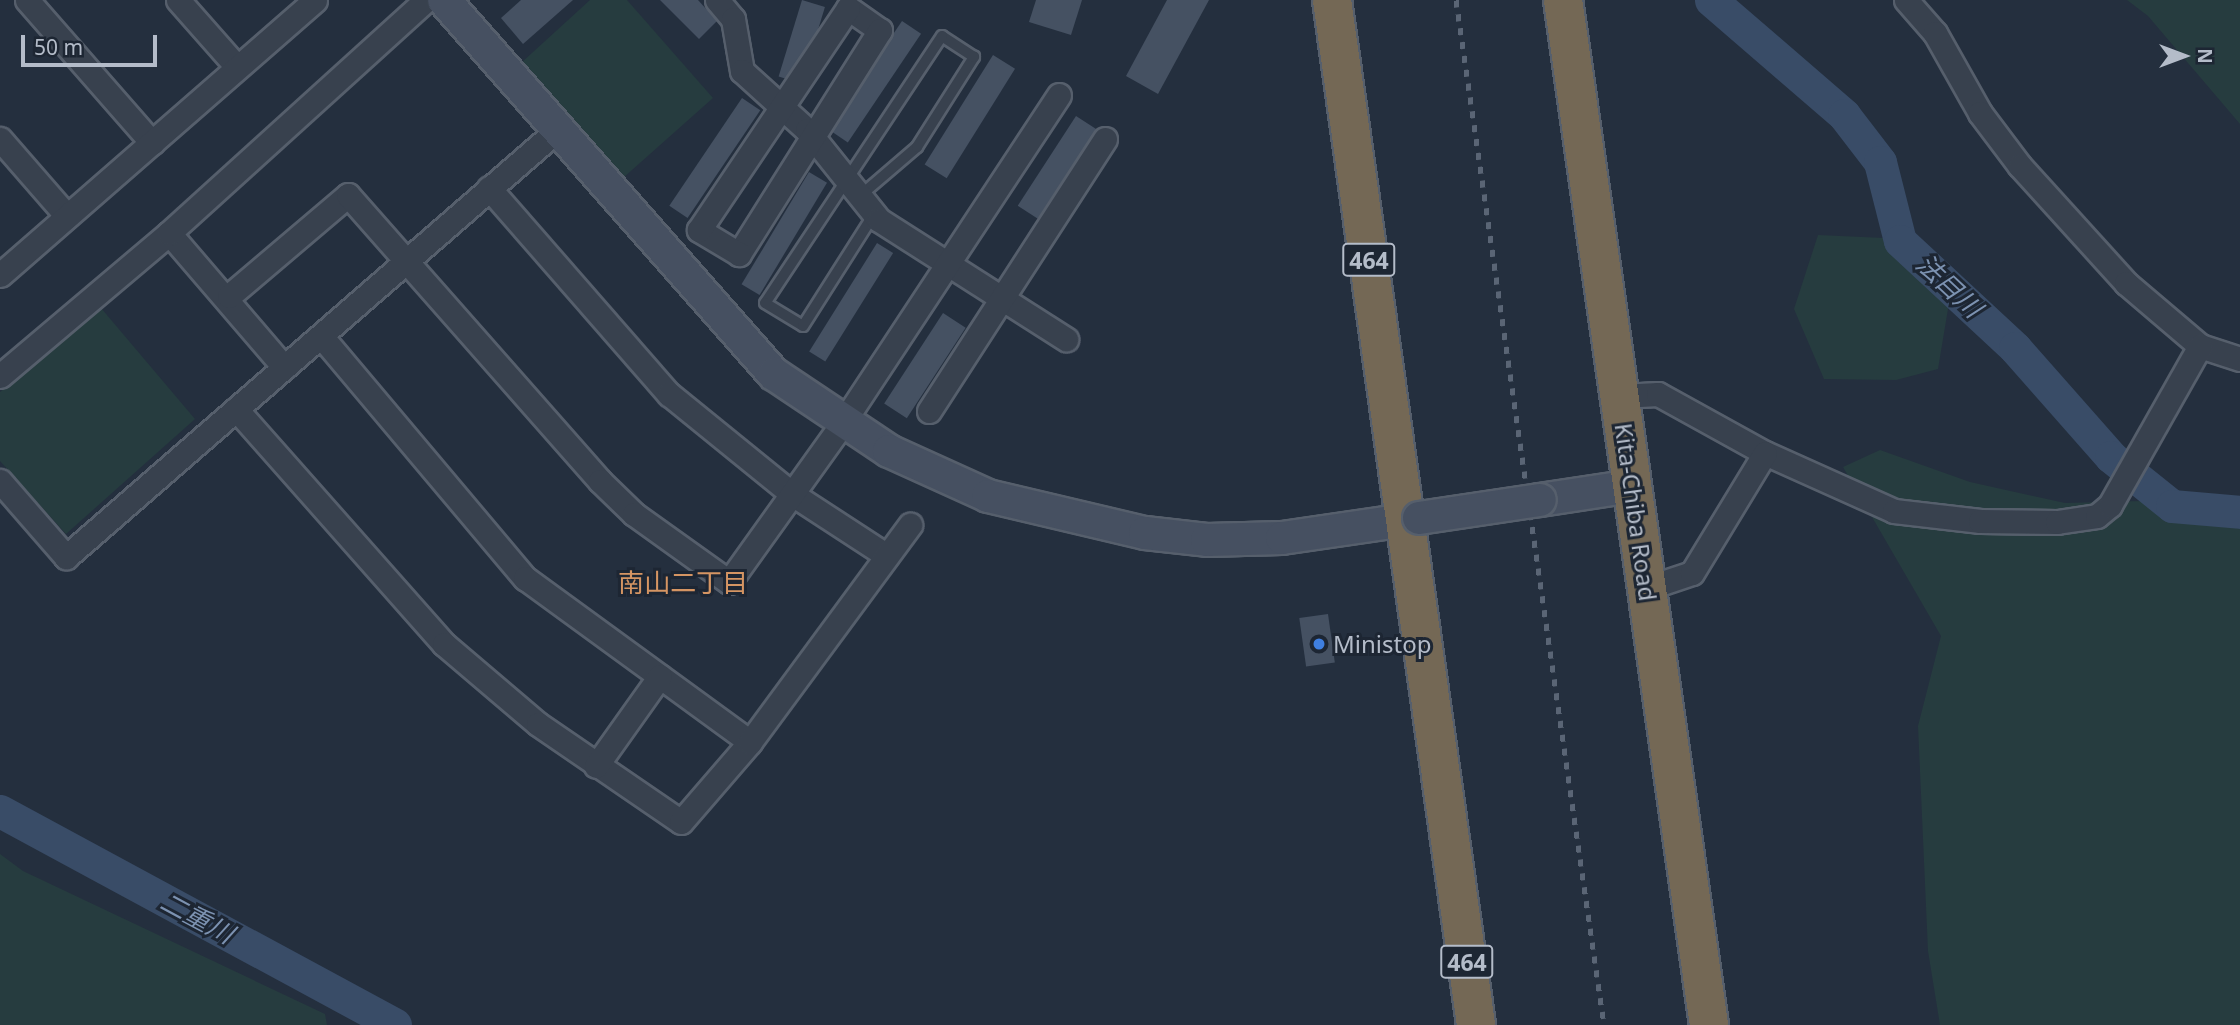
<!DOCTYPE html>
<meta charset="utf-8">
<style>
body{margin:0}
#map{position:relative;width:2240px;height:1025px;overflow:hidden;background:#242f3e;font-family:"Noto Sans","Noto Sans JP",sans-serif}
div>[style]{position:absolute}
.green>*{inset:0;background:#263c3f}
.river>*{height:33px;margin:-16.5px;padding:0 16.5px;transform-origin:16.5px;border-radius:16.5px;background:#394c67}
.building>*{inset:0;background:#455162;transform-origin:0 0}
.roads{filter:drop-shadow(2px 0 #565f6c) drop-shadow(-2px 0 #565f6c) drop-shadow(0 2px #565f6c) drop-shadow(0 -2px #565f6c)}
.lane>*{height:10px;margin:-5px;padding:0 5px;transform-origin:5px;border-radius:5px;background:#38414e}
.street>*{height:23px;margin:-11.5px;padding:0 11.5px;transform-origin:11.5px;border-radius:11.5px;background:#38414e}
.secondary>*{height:32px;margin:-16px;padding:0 16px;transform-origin:16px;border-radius:16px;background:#465061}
.highway>*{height:38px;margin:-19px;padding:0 19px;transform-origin:19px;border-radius:19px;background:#746855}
.rail>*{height:5px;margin-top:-2.5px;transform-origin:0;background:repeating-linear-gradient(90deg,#5a6575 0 7px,transparent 0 14px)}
.bridges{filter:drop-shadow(2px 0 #565f6c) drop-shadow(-2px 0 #565f6c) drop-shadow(0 2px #565f6c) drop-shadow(0 -2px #565f6c)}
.secondary-bridge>*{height:32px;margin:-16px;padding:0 16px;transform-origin:16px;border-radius:16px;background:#465061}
.dots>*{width:19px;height:19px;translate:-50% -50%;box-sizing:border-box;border:4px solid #1d2633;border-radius:50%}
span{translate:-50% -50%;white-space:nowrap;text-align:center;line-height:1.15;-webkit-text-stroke:6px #1d2633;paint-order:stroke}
.shield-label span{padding:2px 5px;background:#1d2633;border:2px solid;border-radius:5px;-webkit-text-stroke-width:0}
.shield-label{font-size:23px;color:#b4bcc9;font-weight:700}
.street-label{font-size:24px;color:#b4bcc9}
.poi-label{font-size:24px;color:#b4bcc9}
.left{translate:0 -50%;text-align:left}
.water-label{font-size:26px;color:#7c92b1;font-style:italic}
.neighbourhood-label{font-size:26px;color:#d59563}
.north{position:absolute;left:2149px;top:21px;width:70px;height:70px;-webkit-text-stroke:5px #1d2633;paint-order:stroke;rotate:90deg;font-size:19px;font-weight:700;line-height:28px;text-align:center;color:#b4bcc9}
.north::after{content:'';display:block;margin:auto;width:24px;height:32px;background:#b4bcc9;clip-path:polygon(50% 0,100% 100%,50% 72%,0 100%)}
.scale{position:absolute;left:21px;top:35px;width:136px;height:32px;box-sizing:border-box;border:4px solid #b4bcc9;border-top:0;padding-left:9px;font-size:21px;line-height:24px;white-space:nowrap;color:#b4bcc9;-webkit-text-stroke:5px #1d2633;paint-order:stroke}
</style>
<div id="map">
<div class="green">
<i style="clip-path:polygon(590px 0,627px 0,713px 98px,623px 178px,521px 63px)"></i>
<i style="clip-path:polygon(2127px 0,2240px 0,2240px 124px,2148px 16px)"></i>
<i style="clip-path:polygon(1818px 235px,1884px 238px,1949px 303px,1938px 369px,1896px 380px,1824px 379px,1794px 309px)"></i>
<i style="clip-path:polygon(101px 308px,195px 419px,66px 534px,0 461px,0 392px)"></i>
<i style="clip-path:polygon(1880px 450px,1970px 482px,2065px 503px,2220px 499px,2240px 511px,2240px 1025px,1940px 1025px,1928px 951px,1918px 726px,1941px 636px,1843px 467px)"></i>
<i style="clip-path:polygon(0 854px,23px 871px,325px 1014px,327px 1025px,0 1025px)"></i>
</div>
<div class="river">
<i style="left:1711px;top:0;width:176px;rotate:40.8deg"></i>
<i style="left:1844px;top:115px;width:59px;rotate:52.5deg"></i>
<i style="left:1880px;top:162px;width:81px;rotate:75.8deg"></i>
<i style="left:1900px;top:241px;width:157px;rotate:42.9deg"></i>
<i style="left:2015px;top:348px;width:145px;rotate:48.6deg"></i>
<i style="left:2111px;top:457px;width:78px;rotate:38.8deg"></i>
<i style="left:2172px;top:506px;width:68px;rotate:5deg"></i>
<i style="left:0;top:811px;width:449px;rotate:28.4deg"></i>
</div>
<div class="building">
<i style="clip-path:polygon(521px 0,573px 0,523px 44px,501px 18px)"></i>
<i style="clip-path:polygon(660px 0,698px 0,717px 21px,699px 39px)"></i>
<i style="left:802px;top:0;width:24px;height:80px;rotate:17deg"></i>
<i style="clip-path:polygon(1036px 0,1082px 0,1071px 35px,1029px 22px)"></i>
<i style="clip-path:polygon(1167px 0,1209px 0,1158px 94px,1126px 76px)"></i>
<i style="left:902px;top:21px;width:23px;height:131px;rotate:34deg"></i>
<i style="left:993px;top:55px;width:26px;height:129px;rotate:32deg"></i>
<i style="left:742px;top:98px;width:22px;height:130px;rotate:34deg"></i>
<i style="left:1076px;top:116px;width:24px;height:107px;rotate:33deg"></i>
<i style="left:809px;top:172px;width:21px;height:131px;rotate:31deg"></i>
<i style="left:877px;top:243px;width:19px;height:128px;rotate:32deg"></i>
<i style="left:943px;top:313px;width:27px;height:108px;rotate:33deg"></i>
<i style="left:1328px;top:614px;width:49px;height:29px;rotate:82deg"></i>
</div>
<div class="roads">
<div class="lane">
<i style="left:861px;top:195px;width:74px;rotate:-40.6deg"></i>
<i style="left:917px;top:147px;width:107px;rotate:-57.7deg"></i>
<i style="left:974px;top:57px;width:38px;rotate:-147deg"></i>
<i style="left:942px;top:36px;width:320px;rotate:123.5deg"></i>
<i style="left:765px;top:303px;width:44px;rotate:31.2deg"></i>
<i style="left:803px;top:326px;width:133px;rotate:-57.6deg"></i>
</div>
<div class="street">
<i style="left:27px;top:0;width:190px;rotate:48.8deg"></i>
<i style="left:178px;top:0;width:89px;rotate:48.6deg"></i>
<i style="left:717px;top:0;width:25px;rotate:50deg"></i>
<i style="left:733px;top:19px;width:53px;rotate:80.2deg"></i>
<i style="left:742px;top:71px;width:88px;rotate:42.2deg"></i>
<i style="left:807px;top:130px;width:115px;rotate:51.3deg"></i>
<i style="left:879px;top:220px;width:222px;rotate:32.5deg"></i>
<i style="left:1906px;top:0;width:44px;rotate:48.7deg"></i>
<i style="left:1935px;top:33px;width:92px;rotate:60.6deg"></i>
<i style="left:1980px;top:113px;width:66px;rotate:53deg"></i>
<i style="left:2020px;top:166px;width:158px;rotate:47.8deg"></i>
<i style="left:2126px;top:283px;width:97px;rotate:40.4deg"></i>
<i style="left:2200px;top:346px;width:42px;rotate:18deg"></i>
<i style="left:848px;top:8px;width:39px;rotate:35deg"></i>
<i style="left:880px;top:30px;width:265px;rotate:122.2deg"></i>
<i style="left:739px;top:254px;width:47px;rotate:-149deg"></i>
<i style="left:699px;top:230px;width:267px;rotate:-56.1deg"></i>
<i style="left:0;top:139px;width:102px;rotate:49deg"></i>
<i style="left:489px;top:188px;width:274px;rotate:48.9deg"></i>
<i style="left:669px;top:394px;width:159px;rotate:39.1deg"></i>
<i style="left:792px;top:494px;width:113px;rotate:33.1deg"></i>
<i style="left:169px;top:233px;width:177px;rotate:49.4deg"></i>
<i style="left:0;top:275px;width:418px;rotate:-41.1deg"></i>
<i style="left:229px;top:296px;width:156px;rotate:-40.3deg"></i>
<i style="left:348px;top:195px;width:381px;rotate:48.6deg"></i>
<i style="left:600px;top:481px;width:47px;rotate:44.1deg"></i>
<i style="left:634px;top:514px;width:117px;rotate:35.6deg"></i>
<i style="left:729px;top:582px;width:194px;rotate:-54.4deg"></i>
<i style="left:842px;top:424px;width:394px;rotate:-56.6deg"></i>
<i style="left:321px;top:336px;width:317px;rotate:49.9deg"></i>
<i style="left:525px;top:578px;width:278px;rotate:36.1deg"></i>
<i style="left:0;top:376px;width:221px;rotate:-40.2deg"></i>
<i style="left:169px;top:233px;width:347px;rotate:-42.2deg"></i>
<i style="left:1620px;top:396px;width:38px;rotate:-3deg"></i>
<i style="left:1658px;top:394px;width:122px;rotate:28.9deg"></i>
<i style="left:1765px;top:453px;width:141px;rotate:24.2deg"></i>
<i style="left:1894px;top:511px;width:87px;rotate:6.6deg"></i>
<i style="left:1980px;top:521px;width:77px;rotate:0.7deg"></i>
<i style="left:2057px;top:522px;width:40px;rotate:-8.5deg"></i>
<i style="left:2097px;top:516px;width:17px;rotate:-40deg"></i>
<i style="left:2110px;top:505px;width:183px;rotate:-60.5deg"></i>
<i style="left:236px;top:409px;width:314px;rotate:48.5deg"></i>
<i style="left:444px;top:644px;width:123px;rotate:40.4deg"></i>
<i style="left:538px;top:724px;width:173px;rotate:34.4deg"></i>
<i style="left:681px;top:822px;width:106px;rotate:-49.2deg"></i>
<i style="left:750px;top:742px;width:270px;rotate:-53.6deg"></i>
<i style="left:929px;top:411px;width:324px;rotate:-57.1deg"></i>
<i style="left:0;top:481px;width:101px;rotate:49deg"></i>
<i style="left:66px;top:557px;width:649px;rotate:-41deg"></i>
<i style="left:1647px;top:588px;width:47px;rotate:-18.4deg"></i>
<i style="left:1692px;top:573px;width:140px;rotate:-58.7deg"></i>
<i style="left:596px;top:766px;width:110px;rotate:-54.6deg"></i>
</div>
<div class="secondary">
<i style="left:444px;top:0;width:499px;rotate:48.6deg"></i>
<i style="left:774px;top:374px;width:138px;rotate:33.8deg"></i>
<i style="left:889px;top:451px;width:109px;rotate:24.4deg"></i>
<i style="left:988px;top:496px;width:161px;rotate:13.3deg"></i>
<i style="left:1145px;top:533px;width:62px;rotate:6.4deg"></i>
<i style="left:1207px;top:540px;width:75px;rotate:-1.5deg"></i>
<i style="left:1282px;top:538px;width:138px;rotate:-8.3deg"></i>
<i style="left:1540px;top:500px;width:94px;rotate:-8.6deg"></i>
</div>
<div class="highway">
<i style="left:1332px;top:0;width:1035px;rotate:82deg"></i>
<i style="left:1563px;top:0;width:1035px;rotate:81.89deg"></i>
</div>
</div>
<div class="rail">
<i style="left:1456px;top:0;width:1036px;rotate:81.78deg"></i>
</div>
<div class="bridges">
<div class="secondary-bridge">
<i style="left:1419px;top:518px;width:122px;rotate:-8.5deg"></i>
</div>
</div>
<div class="dots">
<i style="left:1319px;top:644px;background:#3f7fe0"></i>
</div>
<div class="shield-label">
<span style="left:1369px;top:260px">464</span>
<span style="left:1467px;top:962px">464</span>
</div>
<div class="street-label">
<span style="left:1636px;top:512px;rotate:82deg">Kita-Chiba Road</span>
</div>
<div class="poi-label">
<span class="left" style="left:1333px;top:644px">Ministop</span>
</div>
<div class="water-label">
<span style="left:1949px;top:286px;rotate:43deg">法目川</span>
<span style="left:197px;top:918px;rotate:28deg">二重川</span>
</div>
<div class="neighbourhood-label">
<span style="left:683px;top:583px">南山二丁目</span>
</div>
<div class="north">N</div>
<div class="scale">50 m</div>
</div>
